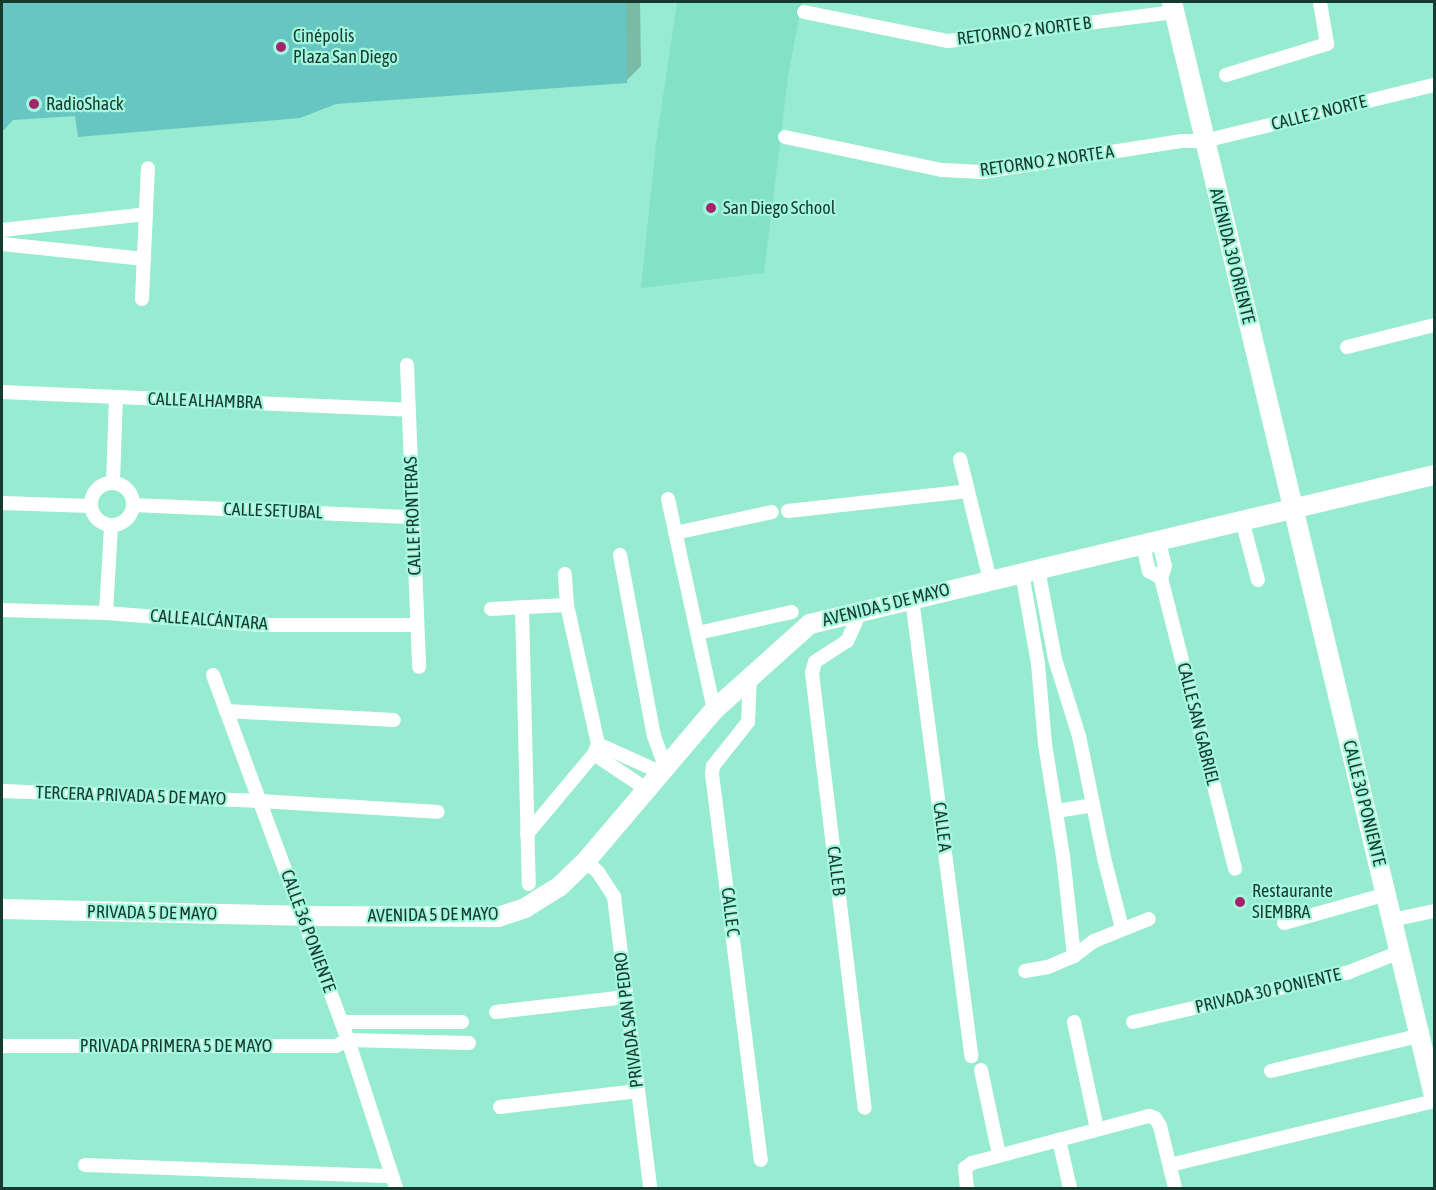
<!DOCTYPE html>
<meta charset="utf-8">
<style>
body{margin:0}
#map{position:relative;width:1436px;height:1190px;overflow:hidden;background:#97ebd0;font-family:"Asap Condensed",sans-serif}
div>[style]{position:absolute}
.built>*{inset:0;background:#83e2c5}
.shadow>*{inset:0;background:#0003}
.building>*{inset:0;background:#67c6c2}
.street>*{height:14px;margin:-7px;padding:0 7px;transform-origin:7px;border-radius:7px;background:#fff}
.street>.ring{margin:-7px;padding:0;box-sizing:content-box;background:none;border:14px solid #fff;border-radius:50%}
.secondary>*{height:20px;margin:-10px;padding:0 10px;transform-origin:10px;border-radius:10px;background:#fff}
.dots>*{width:16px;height:16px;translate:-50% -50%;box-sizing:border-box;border:3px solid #a4f8dd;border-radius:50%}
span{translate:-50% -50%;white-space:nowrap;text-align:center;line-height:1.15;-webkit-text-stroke:4.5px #a4f8dd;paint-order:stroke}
.street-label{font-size:18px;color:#173a30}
.poi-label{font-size:18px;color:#173a30}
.left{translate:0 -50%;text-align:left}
.frame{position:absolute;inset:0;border:3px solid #173a30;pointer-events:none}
</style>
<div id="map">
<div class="built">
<i style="clip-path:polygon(677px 2px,802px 2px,788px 77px,764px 273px,641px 288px,656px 144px)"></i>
</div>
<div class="shadow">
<i style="clip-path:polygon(2px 2px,640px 2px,641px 66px,626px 81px,13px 119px,2px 131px)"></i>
</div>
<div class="building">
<i style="clip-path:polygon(2px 2px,626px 2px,627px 83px,336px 104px,300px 118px,78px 137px,75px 116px,13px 120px,2px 132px)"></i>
</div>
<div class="street">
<i style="left:804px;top:12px;width:147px;rotate:11.4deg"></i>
<i style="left:948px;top:41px;width:228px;rotate:-7.3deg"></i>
<i style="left:1226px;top:75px;width:106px;rotate:-17.1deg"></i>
<i style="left:1327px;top:44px;width:43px;rotate:-99.5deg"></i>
<i style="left:785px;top:137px;width:160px;rotate:11.9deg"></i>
<i style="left:942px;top:170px;width:41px;rotate:2.8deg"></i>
<i style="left:983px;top:172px;width:200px;rotate:-8.9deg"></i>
<i style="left:1181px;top:141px;width:23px"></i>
<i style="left:1204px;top:141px;width:237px;rotate:-13.7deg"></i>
<i style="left:2px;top:230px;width:145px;rotate:-6.3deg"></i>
<i style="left:2px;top:244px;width:143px;rotate:6deg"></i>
<i style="left:142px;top:299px;width:131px;rotate:-87.4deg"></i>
<i style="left:1347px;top:347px;width:90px;rotate:-14.2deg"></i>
<i style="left:407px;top:365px;width:302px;rotate:87.7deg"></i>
<i style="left:2px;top:392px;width:407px;rotate:2.5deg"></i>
<i style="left:960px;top:459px;width:125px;rotate:76.1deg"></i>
<i style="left:113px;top:482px;width:85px;rotate:-88deg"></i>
<i class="ring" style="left:91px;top:483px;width:28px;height:28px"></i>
<i style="left:668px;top:499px;width:216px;rotate:77.7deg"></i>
<i style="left:2px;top:503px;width:89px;rotate:1.9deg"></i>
<i style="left:133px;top:505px;width:280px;rotate:2.5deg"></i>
<i style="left:788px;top:511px;width:181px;rotate:-6.3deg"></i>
<i style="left:1242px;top:520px;width:62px;rotate:75.1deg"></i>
<i style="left:675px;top:533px;width:99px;rotate:-12.2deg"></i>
<i style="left:1159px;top:541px;width:26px;rotate:77deg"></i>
<i style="left:1165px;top:566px;width:13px;rotate:108deg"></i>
<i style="left:1161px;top:578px;width:300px;rotate:75.7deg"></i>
<i style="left:1143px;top:545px;width:27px;rotate:77deg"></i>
<i style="left:1149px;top:571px;width:14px;rotate:30deg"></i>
<i style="left:620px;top:555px;width:184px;rotate:79.4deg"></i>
<i style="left:654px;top:736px;width:35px;rotate:70deg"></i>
<i style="left:1038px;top:569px;width:92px;rotate:79.3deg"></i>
<i style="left:1055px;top:659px;width:81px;rotate:72.7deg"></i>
<i style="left:1079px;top:736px;width:125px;rotate:78.4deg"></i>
<i style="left:1104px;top:858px;width:72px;rotate:75.6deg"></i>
<i style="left:1022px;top:573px;width:92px;rotate:80deg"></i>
<i style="left:1038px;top:664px;width:80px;rotate:85deg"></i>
<i style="left:1045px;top:744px;width:113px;rotate:80.9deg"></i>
<i style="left:1063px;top:856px;width:101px;rotate:83.7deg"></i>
<i style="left:912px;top:599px;width:461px;rotate:82.6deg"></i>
<i style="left:522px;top:607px;width:277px;rotate:88.6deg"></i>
<i style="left:491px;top:609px;width:76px;rotate:-3deg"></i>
<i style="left:2px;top:610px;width:104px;rotate:1.7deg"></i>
<i style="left:106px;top:613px;width:152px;rotate:4.5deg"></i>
<i style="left:258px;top:625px;width:159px"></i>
<i style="left:861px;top:610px;width:34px;rotate:114deg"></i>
<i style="left:847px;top:641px;width:38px;rotate:147deg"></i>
<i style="left:815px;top:662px;width:11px;rotate:105deg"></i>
<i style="left:812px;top:673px;width:438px;rotate:83.1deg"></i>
<i style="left:106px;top:613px;width:87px;rotate:-86.7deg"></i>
<i style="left:698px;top:633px;width:96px;rotate:-12.6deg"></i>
<i style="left:213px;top:675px;width:389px;rotate:69.7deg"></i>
<i style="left:348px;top:1040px;width:156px;rotate:72deg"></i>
<i style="left:750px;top:676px;width:46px;rotate:92.5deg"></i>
<i style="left:748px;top:722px;width:56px;rotate:128.5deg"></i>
<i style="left:713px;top:766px;width:8px;rotate:97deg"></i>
<i style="left:712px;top:774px;width:389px;rotate:82.8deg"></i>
<i style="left:226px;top:711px;width:168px;rotate:3.1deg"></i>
<i style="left:598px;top:744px;width:70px;rotate:24.4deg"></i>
<i style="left:594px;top:754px;width:65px;rotate:33.7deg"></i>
<i style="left:2px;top:791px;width:258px;rotate:2.2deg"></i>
<i style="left:260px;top:801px;width:178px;rotate:3.5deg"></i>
<i style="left:1056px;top:811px;width:37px;rotate:-9deg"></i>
<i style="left:527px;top:834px;width:104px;rotate:-50.1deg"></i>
<i style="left:594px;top:754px;width:11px;rotate:-68deg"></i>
<i style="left:598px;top:744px;width:142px;rotate:-102.6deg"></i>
<i style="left:567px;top:605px;width:31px;rotate:-94deg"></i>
<i style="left:586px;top:861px;width:16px;rotate:43deg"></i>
<i style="left:598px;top:872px;width:30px;rotate:57deg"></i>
<i style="left:614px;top:897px;width:293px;rotate:82.9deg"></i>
<i style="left:1392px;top:920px;width:43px;rotate:-12.1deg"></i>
<i style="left:1284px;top:923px;width:107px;rotate:-15.7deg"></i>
<i style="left:1025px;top:971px;width:23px;rotate:-10deg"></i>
<i style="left:1048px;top:967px;width:28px;rotate:-23deg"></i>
<i style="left:1074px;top:956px;width:25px;rotate:-37deg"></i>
<i style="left:1094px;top:941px;width:59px;rotate:-21.8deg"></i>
<i style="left:496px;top:1012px;width:131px;rotate:-6.6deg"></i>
<i style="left:341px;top:1022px;width:121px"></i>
<i style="left:1074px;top:1022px;width:109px;rotate:77.9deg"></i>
<i style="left:1133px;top:1022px;width:222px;rotate:-13deg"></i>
<i style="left:1349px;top:972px;width:55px;rotate:-21.4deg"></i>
<i style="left:2px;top:1046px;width:334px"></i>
<i style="left:336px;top:1046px;width:13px;rotate:-27deg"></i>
<i style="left:348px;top:1040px;width:121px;rotate:1.4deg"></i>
<i style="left:981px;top:1070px;width:87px;rotate:78deg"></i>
<i style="left:1271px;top:1071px;width:143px;rotate:-13.4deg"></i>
<i style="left:1410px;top:1038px;width:11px;rotate:5deg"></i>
<i style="left:500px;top:1107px;width:139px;rotate:-6.6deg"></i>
<i style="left:1059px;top:1140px;width:49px;rotate:77.1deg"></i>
<i style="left:85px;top:1165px;width:307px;rotate:2.1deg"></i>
<i style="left:1170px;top:1165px;width:272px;rotate:-13.6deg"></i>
<i style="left:967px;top:1188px;width:20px;rotate:-96deg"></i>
<i style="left:965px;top:1168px;width:9px;rotate:-36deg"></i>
<i style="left:972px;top:1163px;width:183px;rotate:-14.9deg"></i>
<i style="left:1149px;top:1116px;width:6px;rotate:18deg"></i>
<i style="left:1155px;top:1118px;width:9px;rotate:58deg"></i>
<i style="left:1160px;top:1126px;width:64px;rotate:76.4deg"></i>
</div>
<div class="secondary">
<i style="left:1172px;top:2px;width:1125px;rotate:76.53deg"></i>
<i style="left:2px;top:909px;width:300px;rotate:1.3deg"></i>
<i style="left:302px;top:916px;width:196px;rotate:0.3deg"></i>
<i style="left:498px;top:917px;width:28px;rotate:-18deg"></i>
<i style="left:525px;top:908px;width:40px;rotate:-32deg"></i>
<i style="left:559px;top:887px;width:37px;rotate:-44deg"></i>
<i style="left:586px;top:861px;width:198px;rotate:-49.7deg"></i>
<i style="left:714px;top:710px;width:129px;rotate:-41.9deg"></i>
<i style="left:810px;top:624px;width:642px;rotate:-13.43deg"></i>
</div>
<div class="dots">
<i style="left:281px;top:47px;background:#a7216c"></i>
<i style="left:34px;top:104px;background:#a7216c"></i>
<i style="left:711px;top:208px;background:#a7216c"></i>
<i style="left:1240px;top:902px;background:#a7216c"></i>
</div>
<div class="street-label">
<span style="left:1024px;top:31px;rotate:-7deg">RETORNO 2 NORTE B</span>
<span style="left:1319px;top:113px;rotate:-14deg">CALLE 2 NORTE</span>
<span style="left:1047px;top:161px;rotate:-8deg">RETORNO 2 NORTE A</span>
<span style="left:1232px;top:256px;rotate:76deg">AVENIDA 30 ORIENTE</span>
<span style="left:205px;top:401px;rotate:2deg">CALLE ALHAMBRA</span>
<span style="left:273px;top:511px;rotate:2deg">CALLE SETUBAL</span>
<span style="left:413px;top:516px;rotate:-92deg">CALLE FRONTERAS</span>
<span style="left:886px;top:605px;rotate:-14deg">AVENIDA 5 DE MAYO</span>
<span style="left:209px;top:620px;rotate:4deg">CALLE ALCÁNTARA</span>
<span style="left:1198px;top:724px;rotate:76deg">CALLE SAN GABRIEL</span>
<span style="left:131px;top:796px;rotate:2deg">TERCERA PRIVADA 5 DE MAYO</span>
<span style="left:1364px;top:803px;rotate:76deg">CALLE 30 PONIENTE</span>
<span style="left:942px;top:827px;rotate:83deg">CALLE A</span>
<span style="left:836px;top:871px;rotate:83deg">CALLE B</span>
<span style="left:730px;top:912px;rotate:83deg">CALLE C</span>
<span style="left:152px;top:913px;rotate:1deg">PRIVADA 5 DE MAYO</span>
<span style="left:433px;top:915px;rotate:-1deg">AVENIDA 5 DE MAYO</span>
<span style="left:308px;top:931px;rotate:70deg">CALLE 36 PONIENTE</span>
<span style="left:1268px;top:991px;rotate:-13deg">PRIVADA 30 PONIENTE</span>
<span style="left:629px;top:1020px;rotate:-97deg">PRIVADA SAN PEDRO</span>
<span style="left:176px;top:1046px">PRIVADA PRIMERA 5 DE MAYO</span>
</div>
<div class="poi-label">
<span class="left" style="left:293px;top:47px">Cinépolis<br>Plaza San Diego</span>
<span class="left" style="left:46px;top:104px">RadioShack</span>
<span class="left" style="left:723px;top:208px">San Diego School</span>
<span class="left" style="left:1252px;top:902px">Restaurante<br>SIEMBRA</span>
</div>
<div class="frame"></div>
</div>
